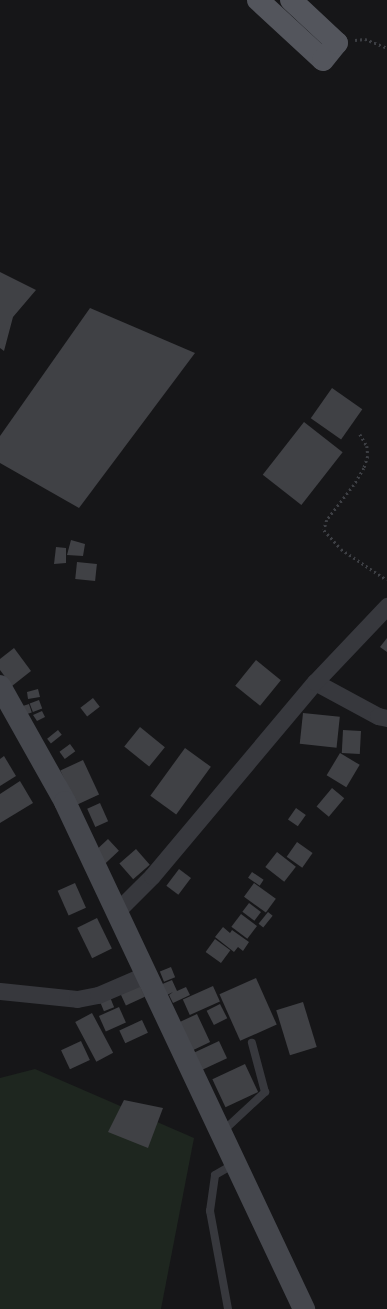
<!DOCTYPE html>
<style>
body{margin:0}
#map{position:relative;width:387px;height:1309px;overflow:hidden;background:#161618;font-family:"Space Grotesk",sans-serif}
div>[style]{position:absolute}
.green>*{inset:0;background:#1e261f}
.building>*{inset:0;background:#404145;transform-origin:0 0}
.path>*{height:2.5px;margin-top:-1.25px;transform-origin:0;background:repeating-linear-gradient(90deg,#3d3f44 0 2px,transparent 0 5px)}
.lane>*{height:8px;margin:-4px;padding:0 4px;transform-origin:4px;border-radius:4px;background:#37383d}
.street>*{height:17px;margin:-8.5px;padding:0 8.5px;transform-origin:8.5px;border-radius:8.5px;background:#37383d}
.secondary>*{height:22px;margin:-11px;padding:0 11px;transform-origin:11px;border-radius:11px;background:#45474d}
.primary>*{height:22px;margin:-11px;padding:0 11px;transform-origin:11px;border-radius:11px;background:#53555c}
span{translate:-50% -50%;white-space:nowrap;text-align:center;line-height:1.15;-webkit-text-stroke:3px #111113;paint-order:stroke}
</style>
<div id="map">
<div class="green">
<i style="clip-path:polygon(35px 1069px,194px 1138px,161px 1309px,0 1309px,0 1078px)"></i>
</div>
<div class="building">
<i style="clip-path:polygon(0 272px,36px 290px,13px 317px,4px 351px,0 348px)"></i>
<i style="clip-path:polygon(90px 308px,195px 353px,79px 508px,0 463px,0 436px)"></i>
<i style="left:332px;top:388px;width:37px;height:37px;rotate:35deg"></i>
<i style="left:304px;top:422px;width:49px;height:67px;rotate:38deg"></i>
<i style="clip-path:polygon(71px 540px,85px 544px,83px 556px,67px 555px)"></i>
<i style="clip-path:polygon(56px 547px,66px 548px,66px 563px,54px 564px)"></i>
<i style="left:77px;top:562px;width:20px;height:17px;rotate:6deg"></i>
<i style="clip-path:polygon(387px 638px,387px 652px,380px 647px)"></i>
<i style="clip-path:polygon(14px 648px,31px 671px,12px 686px,0 670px,0 659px)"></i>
<i style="left:256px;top:660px;width:32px;height:33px;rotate:39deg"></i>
<i style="clip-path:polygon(38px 689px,40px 697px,28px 699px,27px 692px)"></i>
<i style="left:93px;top:698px;width:11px;height:16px;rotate:52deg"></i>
<i style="left:39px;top:700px;width:9px;height:10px;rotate:69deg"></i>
<i style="left:29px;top:704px;width:9px;height:9px;rotate:72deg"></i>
<i style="clip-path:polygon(42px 711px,45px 717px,37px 721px,33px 715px)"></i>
<i style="left:303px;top:713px;width:37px;height:31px;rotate:6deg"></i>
<i style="left:140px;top:727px;width:32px;height:25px;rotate:39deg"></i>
<i style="left:58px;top:730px;width:6px;height:14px;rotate:51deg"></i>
<i style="left:343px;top:730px;width:18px;height:23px;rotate:3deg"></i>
<i style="left:70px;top:744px;width:9px;height:13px;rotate:54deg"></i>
<i style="left:185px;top:748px;width:32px;height:59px;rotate:36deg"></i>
<i style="left:340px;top:753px;width:23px;height:26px;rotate:31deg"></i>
<i style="clip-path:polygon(4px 756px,16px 776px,0 786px,0 759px)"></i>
<i style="left:83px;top:760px;width:38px;height:25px;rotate:65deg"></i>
<i style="clip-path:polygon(20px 781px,33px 803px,0 823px,0 794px)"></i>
<i style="left:332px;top:788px;width:16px;height:24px;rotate:40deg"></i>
<i style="left:100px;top:803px;width:20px;height:14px;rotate:66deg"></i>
<i style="left:296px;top:808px;width:12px;height:14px;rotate:35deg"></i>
<i style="left:108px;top:839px;width:16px;height:19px;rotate:47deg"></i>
<i style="left:297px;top:842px;width:19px;height:18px;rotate:35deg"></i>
<i style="left:136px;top:849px;width:21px;height:22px;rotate:49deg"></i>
<i style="left:277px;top:852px;width:24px;height:19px;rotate:38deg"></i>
<i style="left:179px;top:869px;width:15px;height:21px;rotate:37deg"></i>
<i style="left:252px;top:872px;width:14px;height:7px;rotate:34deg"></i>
<i style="left:75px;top:883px;width:27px;height:19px;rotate:66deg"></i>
<i style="left:254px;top:883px;width:27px;height:17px;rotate:36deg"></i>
<i style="left:249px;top:903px;width:15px;height:11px;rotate:37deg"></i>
<i style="left:268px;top:912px;width:6px;height:15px;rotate:39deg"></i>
<i style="left:241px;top:914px;width:20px;height:16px;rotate:37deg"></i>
<i style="left:97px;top:918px;width:34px;height:22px;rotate:64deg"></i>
<i style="clip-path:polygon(223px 927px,230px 933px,232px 930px,249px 942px,243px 951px,238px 947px,234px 952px,215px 937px)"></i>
<i style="left:215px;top:939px;width:19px;height:16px;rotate:36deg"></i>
<i style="left:171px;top:967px;width:11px;height:12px;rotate:68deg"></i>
<i style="left:256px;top:978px;width:51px;height:40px;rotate:66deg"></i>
<i style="clip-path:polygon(172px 980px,177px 991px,186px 987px,190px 995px,173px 1003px,169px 995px,173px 992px,165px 996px,160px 985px)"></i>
<i style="left:139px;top:984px;width:14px;height:21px;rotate:65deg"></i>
<i style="left:213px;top:986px;width:17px;height:33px;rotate:66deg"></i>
<i style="left:110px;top:997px;width:11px;height:11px;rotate:68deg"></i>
<i style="left:303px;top:1002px;width:47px;height:28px;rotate:73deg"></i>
<i style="left:220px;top:1004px;width:16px;height:15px;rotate:63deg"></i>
<i style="left:119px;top:1007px;width:17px;height:22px;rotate:66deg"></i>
<i style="left:92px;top:1013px;width:45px;height:19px;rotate:62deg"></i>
<i style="left:197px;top:1014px;width:31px;height:19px;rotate:65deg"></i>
<i style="left:142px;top:1020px;width:14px;height:25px;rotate:65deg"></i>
<i style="left:81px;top:1041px;width:21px;height:22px;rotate:65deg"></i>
<i style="left:219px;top:1041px;width:19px;height:29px;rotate:65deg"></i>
<i style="left:245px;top:1064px;width:31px;height:36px;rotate:65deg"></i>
<i style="clip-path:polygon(124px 1100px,163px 1108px,148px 1148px,108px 1132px)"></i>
</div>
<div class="path">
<i style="left:355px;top:40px;width:10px;rotate:-6deg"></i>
<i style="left:365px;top:39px;width:24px;rotate:22deg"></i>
<i style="left:360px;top:434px;width:14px;rotate:60deg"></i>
<i style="left:367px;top:446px;width:10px;rotate:84deg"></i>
<i style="left:368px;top:456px;width:13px;rotate:108deg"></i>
<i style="left:364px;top:468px;width:20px;rotate:120deg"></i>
<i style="left:354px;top:485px;width:44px;rotate:127.6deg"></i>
<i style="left:327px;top:520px;width:10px;rotate:107deg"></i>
<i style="left:324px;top:530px;width:25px;rotate:48deg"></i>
<i style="left:341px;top:549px;width:55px;rotate:34deg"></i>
</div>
<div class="lane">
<i style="left:222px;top:1132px;width:59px;rotate:-42.9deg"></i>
<i style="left:265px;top:1092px;width:51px;rotate:-104.9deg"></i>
<i style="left:228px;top:1309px;width:100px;rotate:-100.4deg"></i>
<i style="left:210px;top:1211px;width:36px;rotate:-82deg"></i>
<i style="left:215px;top:1175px;width:22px;rotate:-30deg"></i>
</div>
<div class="street">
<i style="left:315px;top:682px;width:72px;rotate:28.4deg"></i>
<i style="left:378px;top:716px;width:9px;rotate:13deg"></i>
<i style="left:115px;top:913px;width:52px;rotate:-45deg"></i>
<i style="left:152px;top:876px;width:253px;rotate:-50deg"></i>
<i style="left:315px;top:682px;width:105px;rotate:-46.5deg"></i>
<i style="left:0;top:991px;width:77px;rotate:5.9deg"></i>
<i style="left:77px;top:999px;width:21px;rotate:-11deg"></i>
<i style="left:98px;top:995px;width:53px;rotate:-23.2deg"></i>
</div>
<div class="secondary">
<i style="left:0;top:686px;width:133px;rotate:60.7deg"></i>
<i style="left:65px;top:802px;width:561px;rotate:64.76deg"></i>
</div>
<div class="primary">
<i style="left:258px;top:0;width:88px;rotate:42.7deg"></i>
<i style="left:323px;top:60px;width:22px;rotate:-51deg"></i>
<i style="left:337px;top:43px;width:63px;rotate:-136.9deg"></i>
</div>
</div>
